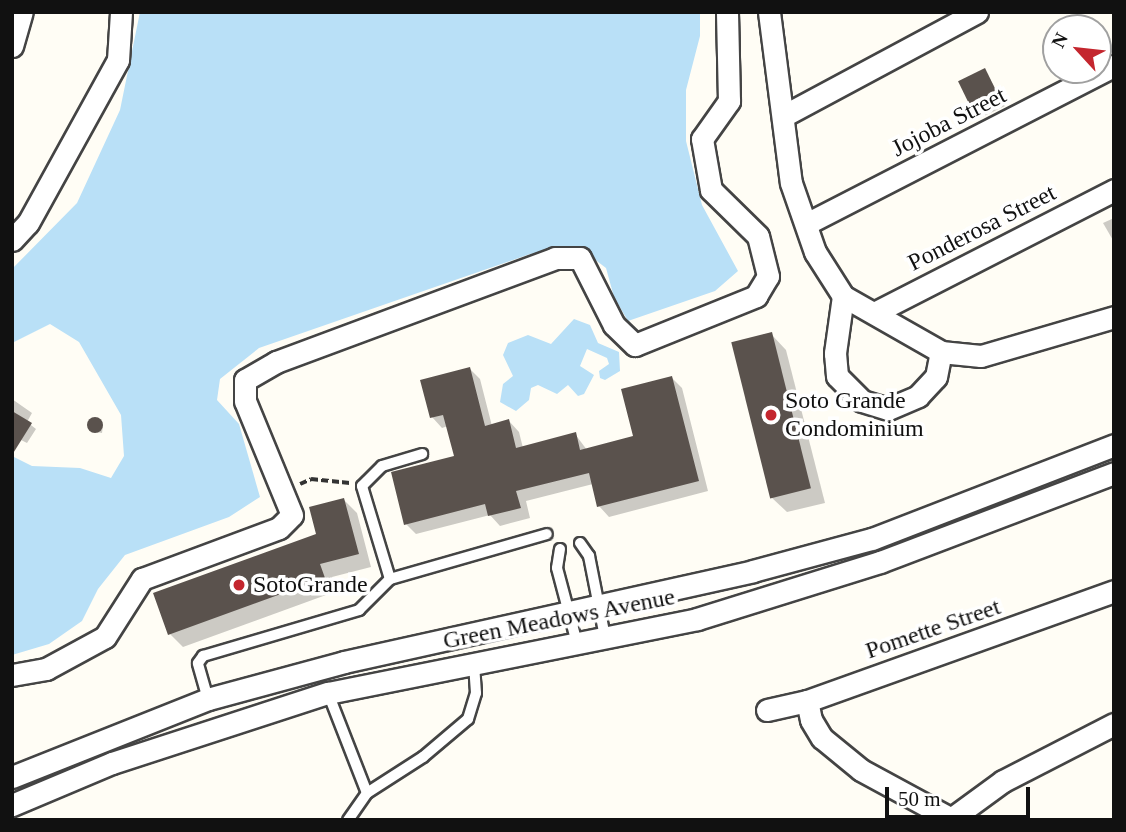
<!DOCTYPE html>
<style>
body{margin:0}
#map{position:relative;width:1126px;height:832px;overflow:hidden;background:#fffdf5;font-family:Georgia,serif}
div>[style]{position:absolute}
.water>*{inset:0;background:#b9e0f7}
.shadow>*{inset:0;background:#0003}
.building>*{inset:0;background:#5a524d;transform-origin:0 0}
.round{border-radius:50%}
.path>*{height:3.5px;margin-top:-1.75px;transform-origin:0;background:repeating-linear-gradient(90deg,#333 0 7px,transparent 0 10.5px)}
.roads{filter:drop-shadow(2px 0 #444) drop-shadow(-2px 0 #444) drop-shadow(0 2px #444) drop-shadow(0 -2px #444)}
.lane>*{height:10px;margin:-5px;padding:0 5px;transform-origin:5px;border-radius:5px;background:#fff}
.street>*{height:21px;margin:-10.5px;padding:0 10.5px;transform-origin:10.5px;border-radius:10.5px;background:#fff}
.dots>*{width:19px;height:19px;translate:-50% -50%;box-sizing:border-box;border:4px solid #fff;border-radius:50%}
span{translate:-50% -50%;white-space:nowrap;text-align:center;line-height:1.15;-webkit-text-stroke:7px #fff;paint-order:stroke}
.street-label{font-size:24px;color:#111}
.poi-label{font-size:24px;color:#111}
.left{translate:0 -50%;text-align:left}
.frame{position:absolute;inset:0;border:14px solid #111;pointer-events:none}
.north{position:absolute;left:1042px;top:14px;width:70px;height:70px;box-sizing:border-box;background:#fff;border:2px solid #a0a0a0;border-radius:50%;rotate:297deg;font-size:19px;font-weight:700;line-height:28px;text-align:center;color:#111}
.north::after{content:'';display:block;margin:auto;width:24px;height:32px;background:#c4262e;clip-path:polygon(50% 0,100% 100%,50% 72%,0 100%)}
.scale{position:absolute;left:885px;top:787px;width:145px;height:32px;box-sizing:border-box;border:4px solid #111;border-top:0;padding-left:9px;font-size:21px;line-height:24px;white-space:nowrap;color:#111;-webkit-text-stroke:5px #fff;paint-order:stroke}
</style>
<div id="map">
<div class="water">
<i style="clip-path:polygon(140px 12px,700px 12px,700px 36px,686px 90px,686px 141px,702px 205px,738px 271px,715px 291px,628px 321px,614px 297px,606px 268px,581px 249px,530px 254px,259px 348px,220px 379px,217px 400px,239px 424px,260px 497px,229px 517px,125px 555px,98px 589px,82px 621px,49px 644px,12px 655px,12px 456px,32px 466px,80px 468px,111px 478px,124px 456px,121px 415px,79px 342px,50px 324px,12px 343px,12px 269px,77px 203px,120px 110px)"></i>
<i style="clip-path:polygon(574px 319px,590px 325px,598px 343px,619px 352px,620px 371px,605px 380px,600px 378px,599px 371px,609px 364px,607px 358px,587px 349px,580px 366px,594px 375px,584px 394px,578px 396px,568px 385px,557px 394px,538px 385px,531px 388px,529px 400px,516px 411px,500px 402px,503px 384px,513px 376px,503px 355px,508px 343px,528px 335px,551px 344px)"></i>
</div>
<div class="shadow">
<i style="clip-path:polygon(985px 70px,1005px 106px,980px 118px,975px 113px)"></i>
<i style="clip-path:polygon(1114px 218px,1114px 242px,1103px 223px)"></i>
<i style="clip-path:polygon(771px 334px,786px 350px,825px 503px,787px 512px,771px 497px)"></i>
<i style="clip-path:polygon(470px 369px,480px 379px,492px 426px,509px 421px,519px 432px,523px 448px,575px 434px,587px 450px,635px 437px,672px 378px,682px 388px,708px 491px,609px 517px,599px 506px,593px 484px,526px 501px,530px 518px,500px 526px,490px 515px,416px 534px,406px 524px,456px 457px,448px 426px,442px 428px,432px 417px)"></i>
<i style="clip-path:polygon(12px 399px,32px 413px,27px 422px,36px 429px,27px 443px,17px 438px,12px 446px)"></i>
<i style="clip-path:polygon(92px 421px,103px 425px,102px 433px,91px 431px)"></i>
<i style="clip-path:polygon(344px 500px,357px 513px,371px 567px,332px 577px,337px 591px,183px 647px,170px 634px,318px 535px)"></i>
</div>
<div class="building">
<i style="left:985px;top:68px;width:37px;height:30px;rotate:64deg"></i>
<i style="left:772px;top:332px;width:161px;height:42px;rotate:76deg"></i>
<i style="clip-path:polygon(470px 367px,485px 426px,509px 419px,516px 448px,576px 432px,580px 450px,633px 436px,621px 389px,672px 376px,699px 481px,597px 507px,589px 473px,516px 491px,521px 508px,488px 516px,485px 504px,404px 525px,391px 472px,454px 456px,443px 415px,430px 418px,420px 380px)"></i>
<i style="clip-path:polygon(12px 411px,32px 423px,12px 455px)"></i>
<i class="round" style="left:87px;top:417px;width:16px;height:16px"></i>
<i style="clip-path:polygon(344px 498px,359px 554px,320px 564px,325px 578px,168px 635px,153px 593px,316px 534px,309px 507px)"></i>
</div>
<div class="path">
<i style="left:300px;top:484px;width:12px;rotate:-24deg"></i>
<i style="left:311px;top:479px;width:39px;rotate:6deg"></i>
</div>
<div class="roads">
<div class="lane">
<i style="left:580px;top:543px;width:16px;rotate:55deg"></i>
<i style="left:589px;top:556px;width:83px;rotate:78.8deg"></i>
<i style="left:560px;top:549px;width:19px;rotate:99deg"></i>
<i style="left:557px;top:568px;width:78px;rotate:75.1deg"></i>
<i style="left:390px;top:579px;width:97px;rotate:-106.8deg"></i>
<i style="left:362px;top:486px;width:28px;rotate:-45deg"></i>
<i style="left:382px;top:466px;width:42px;rotate:-16.7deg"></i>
<i style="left:328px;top:693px;width:107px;rotate:68.7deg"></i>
<i style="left:367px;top:793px;width:33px;rotate:125deg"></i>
<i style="left:208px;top:699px;width:37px;rotate:-106deg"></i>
<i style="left:198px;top:663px;width:9px;rotate:-54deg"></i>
<i style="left:203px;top:656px;width:163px;rotate:-16.4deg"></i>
<i style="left:359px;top:610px;width:44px;rotate:-45deg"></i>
<i style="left:390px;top:579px;width:163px;rotate:-16deg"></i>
<i style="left:367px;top:793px;width:67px;rotate:-32.7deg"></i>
<i style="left:423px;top:757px;width:59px;rotate:-40.2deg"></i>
<i style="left:468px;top:719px;width:27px;rotate:-73deg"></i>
<i style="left:476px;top:693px;width:30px;rotate:-94deg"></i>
</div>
<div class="street">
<i style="left:769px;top:12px;width:172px;rotate:82.7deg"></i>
<i style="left:791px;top:183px;width:73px;rotate:70.8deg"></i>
<i style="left:815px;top:252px;width:52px;rotate:57.5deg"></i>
<i style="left:843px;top:296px;width:113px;rotate:29.7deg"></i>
<i style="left:941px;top:352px;width:40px;rotate:5.7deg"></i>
<i style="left:981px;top:356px;width:139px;rotate:-16.3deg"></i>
<i style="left:12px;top:46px;width:35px;rotate:-74deg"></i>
<i style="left:785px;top:115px;width:218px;rotate:-28.2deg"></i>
<i style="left:808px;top:223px;width:344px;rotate:-27.2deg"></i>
<i style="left:12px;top:240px;width:23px;rotate:-47deg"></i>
<i style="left:28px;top:223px;width:186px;rotate:-61.1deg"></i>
<i style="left:118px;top:60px;width:48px;rotate:-86.4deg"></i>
<i style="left:843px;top:296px;width:58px;rotate:98deg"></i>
<i style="left:835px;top:353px;width:23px;rotate:85deg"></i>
<i style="left:837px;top:376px;width:35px;rotate:45deg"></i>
<i style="left:862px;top:401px;width:27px;rotate:17deg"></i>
<i style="left:888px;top:409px;width:33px;rotate:-23deg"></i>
<i style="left:918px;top:396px;width:26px;rotate:-47deg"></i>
<i style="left:936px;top:377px;width:25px;rotate:-79deg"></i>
<i style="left:874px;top:313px;width:270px;rotate:-27.1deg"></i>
<i style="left:12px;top:675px;width:35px;rotate:-10deg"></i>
<i style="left:46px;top:669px;width:67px;rotate:-28.5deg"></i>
<i style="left:105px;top:637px;width:69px;rotate:-57.5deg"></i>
<i style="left:142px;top:579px;width:146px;rotate:-20.4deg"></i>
<i style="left:279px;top:528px;width:18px;rotate:-45deg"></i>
<i style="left:292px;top:515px;width:123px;rotate:-112.4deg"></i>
<i style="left:245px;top:401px;width:21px;rotate:-90deg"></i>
<i style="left:245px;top:380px;width:36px;rotate:-30deg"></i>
<i style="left:276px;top:362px;width:298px;rotate:-20.4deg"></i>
<i style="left:555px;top:258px;width:25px"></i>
<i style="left:580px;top:258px;width:75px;rotate:63.1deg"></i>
<i style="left:614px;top:325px;width:29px;rotate:44deg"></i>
<i style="left:635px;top:345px;width:131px;rotate:-22deg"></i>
<i style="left:756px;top:296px;width:23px;rotate:-59deg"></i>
<i style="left:768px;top:276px;width:41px;rotate:-104deg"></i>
<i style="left:758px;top:236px;width:66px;rotate:-135.6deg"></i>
<i style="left:711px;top:190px;width:52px;rotate:-100deg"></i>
<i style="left:702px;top:139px;width:47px;rotate:-54.6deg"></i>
<i style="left:729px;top:101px;width:89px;rotate:-91.3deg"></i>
<i style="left:807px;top:701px;width:19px;rotate:78deg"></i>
<i style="left:811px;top:720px;width:21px;rotate:59deg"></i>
<i style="left:822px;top:738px;width:50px;rotate:39.4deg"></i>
<i style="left:861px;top:770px;width:105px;rotate:28.5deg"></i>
<i style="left:767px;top:710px;width:41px;rotate:-12.7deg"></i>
<i style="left:807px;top:701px;width:326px;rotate:-19.7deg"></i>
<i style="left:12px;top:777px;width:211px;rotate:-21.7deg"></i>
<i style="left:208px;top:699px;width:141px;rotate:-15.2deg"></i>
<i style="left:344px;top:662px;width:419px;rotate:-12.5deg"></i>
<i style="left:753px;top:571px;width:123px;rotate:-15.1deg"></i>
<i style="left:872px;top:539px;width:260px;rotate:-21.2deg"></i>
<i style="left:12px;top:805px;width:108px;rotate:-22.8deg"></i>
<i style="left:112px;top:763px;width:227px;rotate:-18deg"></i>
<i style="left:328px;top:693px;width:376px;rotate:-11.3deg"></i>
<i style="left:697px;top:619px;width:192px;rotate:-17.3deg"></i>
<i style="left:880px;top:562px;width:250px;rotate:-20.8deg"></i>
<i style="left:951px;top:819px;width:64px;rotate:-36.2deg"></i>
<i style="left:1003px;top:781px;width:125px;rotate:-27.2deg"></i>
</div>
</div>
<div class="dots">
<i style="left:771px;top:415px;background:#c4262e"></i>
<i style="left:239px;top:585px;background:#c4262e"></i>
</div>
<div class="street-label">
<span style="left:949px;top:122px;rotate:-27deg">Jojoba Street</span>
<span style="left:982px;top:228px;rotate:-27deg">Ponderosa Street</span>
<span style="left:559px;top:619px;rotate:-11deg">Green Meadows Avenue</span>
<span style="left:933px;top:629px;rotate:-19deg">Pomette Street</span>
</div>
<div class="poi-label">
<span class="left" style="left:785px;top:415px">Soto Grande<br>Condominium</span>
<span class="left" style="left:253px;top:585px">SotoGrande</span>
</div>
<div class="frame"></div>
<div class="north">N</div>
<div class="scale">50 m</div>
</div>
